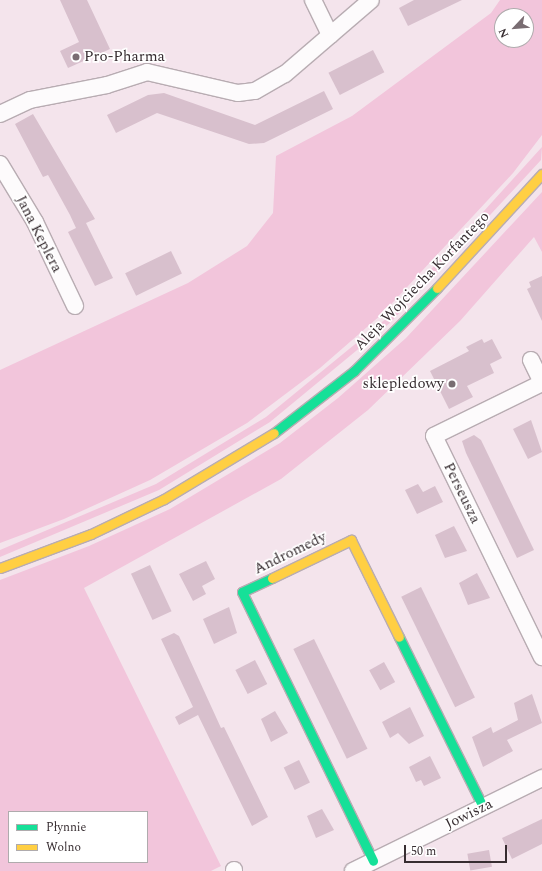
<!DOCTYPE html>
<meta charset="utf-8">
<style>
body{margin:0}
#map{position:relative;width:542px;height:871px;overflow:hidden;background:#f4e4ec;font-family:Spectral,serif}
div>[style]{position:absolute}
.green>*{inset:0;background:#f2c5db}
.building>*{inset:0;background:#d8c0cd;transform-origin:0 0}
.roads{filter:drop-shadow(1px 0 #b8acb2) drop-shadow(-1px 0 #b8acb2) drop-shadow(0 1px #b8acb2) drop-shadow(0 -1px #b8acb2)}
.street>*{height:16px;margin:-8px;padding:0 8px;transform-origin:8px;border-radius:8px;background:#fdfbfc}
.fast>*{height:9px;margin:-4.5px;padding:0 4.5px;transform-origin:4.5px;border-radius:4.5px;background:#16e098}
.slow>*{height:9px;margin:-4.5px;padding:0 4.5px;transform-origin:4.5px;border-radius:4.5px;background:#ffcf43}
.dots>*{width:11px;height:11px;translate:-50% -50%;box-sizing:border-box;border:2px solid #fff;border-radius:50%}
span{translate:-50% -50%;white-space:nowrap;text-align:center;line-height:1.15;-webkit-text-stroke:3.5px #fff;paint-order:stroke}
.poi-label{font-size:15px;color:#372d31}
.left{translate:0 -50%;text-align:left}
.right{translate:-100% -50%;text-align:right}
.street-label{font-size:15px;color:#372d31}
.legend{position:absolute;left:8px;top:811px;width:140px;height:52px;box-sizing:border-box;background:#fff;border:1px solid #afabad;margin:0;padding:5px 7px;list-style:none;font-size:12px;color:#372d31}
.legend li{display:flex;align-items:center;gap:8px;height:20px}
.legend b{width:20px;border:1px solid #afabad}
.north{position:absolute;left:494px;top:8px;width:40px;height:40px;box-sizing:border-box;background:#fff;border:1px solid #afabad;border-radius:50%;rotate:244deg;font-size:11px;font-weight:700;line-height:16px;text-align:center;color:#372d31}
.north::after{content:'';display:block;margin:auto;width:14px;height:18px;background:#796d72;clip-path:polygon(50% 0,100% 100%,50% 72%,0 100%)}
.scale{position:absolute;left:404px;top:845px;width:103px;height:18px;box-sizing:border-box;border:2px solid #372d31;border-top:0;padding-left:5px;font-size:12px;line-height:14px;white-space:nowrap;color:#372d31;-webkit-text-stroke:3px #fff;paint-order:stroke}
</style>
<div id="map">
<div class="green">
<i style="clip-path:polygon(evenodd,500px 0,542px 0,542px 135px,513px 173px,382px 314px,320px 368px,247px 423px,150px 480px,64px 519px,0 543px,0 370px,188px 283px,247px 246px,273px 213px,276px 156px,352px 116px,491px 13px,500px 0,502px 16px,526px 16px,526px 40px,502px 40px,502px 16px)"></i>
<i style="clip-path:polygon(542px 147px,541px 160px,391px 322px,270px 422px,159px 490px,0 557px,0 550px,156px 484px,266px 417px,387px 318px)"></i>
<i style="clip-path:polygon(evenodd,542px 192px,542px 252px,534px 237px,460px 321px,368px 410px,281px 479px,84px 588px,221px 866px,211px 871px,0 871px,0 580px,89px 546px,170px 509px,280px 443px,338px 398px,406px 338px,542px 192px,9px 812px,147px 812px,147px 862px,9px 862px,9px 812px)"></i>
</div>
<div class="building">
<i style="clip-path:polygon(60px 0,87px 0,110px 49px,68px 68px,60px 51px,79px 42px)"></i>
<i style="clip-path:polygon(414px 0,462px 0,408px 26px,399px 8px)"></i>
<i style="left:373px;top:50px;width:25px;height:50px;rotate:63deg"></i>
<i style="clip-path:polygon(324px 91px,333px 109px,264px 143px,249px 144px,157px 113px,116px 133px,107px 115px,148px 95px,164px 93px,255px 125px)"></i>
<i style="clip-path:polygon(33px 114px,95px 219px,86px 223px,113px 278px,95px 286px,68px 232px,76px 228px,70px 215px,48px 175px,43px 177px,15px 124px)"></i>
<i style="left:171px;top:251px;width:25px;height:51px;rotate:64deg"></i>
<i style="clip-path:polygon(542px 276px,542px 321px,527px 289px,531px 287px,529px 282px)"></i>
<i style="clip-path:polygon(482px 339px,484px 343px,492px 339px,502px 358px,490px 364px,494px 373px,467px 386px,473px 397px,449px 409px,430px 371px,469px 351px,466px 347px)"></i>
<i style="clip-path:polygon(531px 420px,542px 452px,528px 459px,513px 429px)"></i>
<i style="clip-path:polygon(474px 435px,481px 440px,534px 550px,517px 558px,466px 453px,462px 441px)"></i>
<i style="clip-path:polygon(418px 484px,423px 492px,435px 486px,443px 502px,417px 514px,405px 490px)"></i>
<i style="clip-path:polygon(454px 526px,467px 551px,445px 558px,435px 535px)"></i>
<i style="clip-path:polygon(206px 561px,215px 579px,202px 586px,206px 594px,193px 601px,179px 574px)"></i>
<i style="left:150px;top:565px;width:51px;height:21px;rotate:65deg"></i>
<i style="clip-path:polygon(477px 573px,490px 598px,468px 605px,459px 583px)"></i>
<i style="left:421px;top:587px;width:123px;height:22px;rotate:64deg"></i>
<i style="clip-path:polygon(229px 607px,237px 633px,214px 644px,203px 619px)"></i>
<i style="clip-path:polygon(174px 633px,179px 636px,221px 728px,224px 727px,268px 817px,252px 826px,198px 715px,179px 725px,175px 717px,193px 707px,161px 639px)"></i>
<i style="left:314px;top:639px;width:122px;height:23px;rotate:64deg"></i>
<i style="left:255px;top:660px;width:27px;height:22px;rotate:63deg"></i>
<i style="left:384px;top:662px;width:23px;height:17px;rotate:61deg"></i>
<i style="clip-path:polygon(532px 694px,542px 723px,507px 740px,513px 751px,483px 767px,472px 737px,491px 727px,493px 733px,518px 720px,514px 703px)"></i>
<i style="clip-path:polygon(410px 707px,424px 736px,409px 744px,398px 733px,390px 738px,382px 722px)"></i>
<i style="clip-path:polygon(275px 711px,288px 733px,271px 742px,261px 719px)"></i>
<i style="clip-path:polygon(430px 756px,441px 778px,424px 786px,421px 780px,416px 782px,409px 767px)"></i>
<i style="left:299px;top:760px;width:25px;height:17px;rotate:64deg"></i>
<i style="clip-path:polygon(322px 809px,334px 830px,316px 838px,307px 816px)"></i>
<i style="clip-path:polygon(542px 819px,542px 844px,512px 859px,502px 838px)"></i>
<i style="left:489px;top:850px;width:17px;height:22px;rotate:80deg"></i>
</div>
<div class="roads">
<div class="street">
<i style="left:313px;top:0;width:39px;rotate:64deg"></i>
<i style="left:0;top:114px;width:33px;rotate:-25deg"></i>
<i style="left:30px;top:100px;width:78px;rotate:-11deg"></i>
<i style="left:107px;top:85px;width:42px;rotate:-18deg"></i>
<i style="left:147px;top:72px;width:93px;rotate:13deg"></i>
<i style="left:238px;top:93px;width:17px;rotate:-7deg"></i>
<i style="left:255px;top:91px;width:34px;rotate:-30deg"></i>
<i style="left:285px;top:74px;width:113px;rotate:-40.7deg"></i>
<i style="left:0;top:164px;width:68px;rotate:58.9deg"></i>
<i style="left:35px;top:222px;width:93px;rotate:64.5deg"></i>
<i style="left:531px;top:360px;width:25px;rotate:64deg"></i>
<i style="left:542px;top:383px;width:120px;rotate:153.9deg"></i>
<i style="left:434px;top:436px;width:246px;rotate:64deg"></i>
<i style="left:234px;top:870px;width:1px;rotate:90deg"></i>
<i style="left:353px;top:871px;width:211px;rotate:-26.2deg"></i>
</div>
<div class="fast">
<i style="left:274px;top:433px;width:101px;rotate:-37.8deg"></i>
<i style="left:354px;top:371px;width:117px;rotate:-45deg"></i>
<i style="left:272px;top:578px;width:33px;rotate:155deg"></i>
<i style="left:242px;top:592px;width:299px;rotate:64deg"></i>
<i style="left:399px;top:637px;width:190px;rotate:63.7deg"></i>
</div>
<div class="slow">
<i style="left:437px;top:288px;width:155px;rotate:-47.4deg"></i>
<i style="left:0;top:568px;width:97px;rotate:-20.5deg"></i>
<i style="left:91px;top:534px;width:81px;rotate:-25.6deg"></i>
<i style="left:164px;top:499px;width:128px;rotate:-31deg"></i>
<i style="left:272px;top:578px;width:88px;rotate:-25.7deg"></i>
<i style="left:351px;top:540px;width:108px;rotate:63.7deg"></i>
</div>
</div>
<div class="dots">
<i style="left:76px;top:57px;background:#796d72"></i>
<i style="left:452px;top:384px;background:#796d72"></i>
</div>
<div class="poi-label">
<span class="left" style="left:84px;top:57px">Pro-Pharma</span>
<span class="right" style="left:444px;top:384px">sklepledowy</span>
</div>
<div class="street-label">
<span style="left:39px;top:234px;rotate:63deg">Jana Keplera</span>
<span style="left:422px;top:281px;rotate:-46deg">Aleja Wojciecha Korfantego</span>
<span style="left:462px;top:493px;rotate:64deg">Perseusza</span>
<span style="left:290px;top:553px;rotate:-26deg">Andromedy</span>
<span style="left:469px;top:814px;rotate:-26deg">Jowisza</span>
</div>
<ul class="legend">
<li><b style="height:5px;background:#16e098"></b>Płynnie</li>
<li><b style="height:5px;background:#ffcf43"></b>Wolno</li>
</ul>
<div class="north">N</div>
<div class="scale">50 m</div>
</div>
